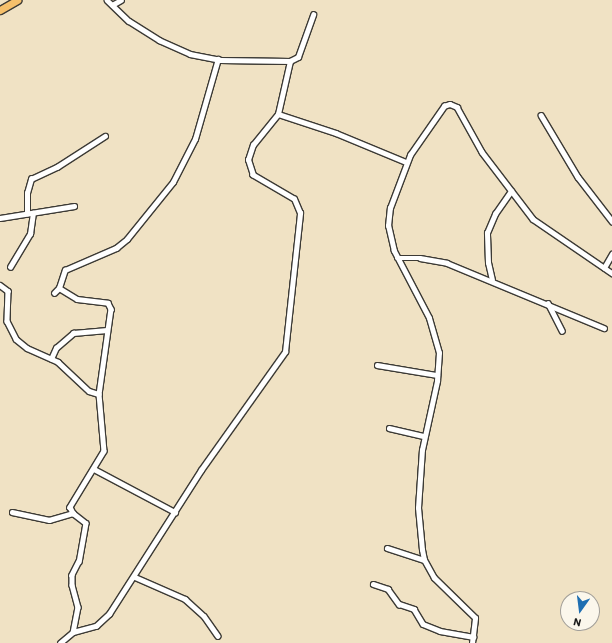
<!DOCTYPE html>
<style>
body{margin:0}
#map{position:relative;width:612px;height:643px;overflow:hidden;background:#f0e2c4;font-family:Itim,sans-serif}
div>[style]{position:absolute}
.roads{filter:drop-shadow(1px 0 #3c3a35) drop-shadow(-1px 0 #3c3a35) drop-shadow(0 1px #3c3a35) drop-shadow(0 -1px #3c3a35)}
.minor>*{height:4.5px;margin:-2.25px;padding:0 2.25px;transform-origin:2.25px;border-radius:2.25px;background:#fff}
.highway>*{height:7px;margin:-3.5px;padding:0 3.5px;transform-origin:3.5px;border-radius:3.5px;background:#f6c06b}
span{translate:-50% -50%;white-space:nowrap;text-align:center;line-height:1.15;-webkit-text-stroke:3.5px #fbf7ec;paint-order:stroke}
.north{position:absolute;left:560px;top:591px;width:40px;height:40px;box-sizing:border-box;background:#fbf7ec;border:1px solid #a29f99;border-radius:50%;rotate:194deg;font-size:11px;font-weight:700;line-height:16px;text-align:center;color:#1c1c1c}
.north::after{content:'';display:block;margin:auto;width:14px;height:18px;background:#1f6fb2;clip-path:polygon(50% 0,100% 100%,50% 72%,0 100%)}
</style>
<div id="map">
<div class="roads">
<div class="minor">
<i style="left:107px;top:0;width:30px;rotate:44deg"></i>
<i style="left:129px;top:21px;width:36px;rotate:32deg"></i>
<i style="left:159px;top:40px;width:34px;rotate:24deg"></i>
<i style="left:190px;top:54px;width:31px;rotate:11deg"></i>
<i style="left:220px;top:60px;width:70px;rotate:0.8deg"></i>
<i style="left:290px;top:61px;width:9px;rotate:-27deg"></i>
<i style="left:298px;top:57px;width:45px;rotate:-70.3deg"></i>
<i style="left:112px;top:5px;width:10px;rotate:-29deg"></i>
<i style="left:278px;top:114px;width:61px;rotate:18.1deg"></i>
<i style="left:336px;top:133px;width:76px;rotate:22.5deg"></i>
<i style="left:541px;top:115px;width:72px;rotate:59.2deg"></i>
<i style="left:578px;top:177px;width:56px;rotate:52.3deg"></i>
<i style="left:27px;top:214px;width:21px;rotate:-90deg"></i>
<i style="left:27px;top:193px;width:15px;rotate:-74deg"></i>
<i style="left:31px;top:179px;width:29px;rotate:-25deg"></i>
<i style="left:57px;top:167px;width:57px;rotate:-32.9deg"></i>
<i style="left:0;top:218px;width:75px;rotate:-9.2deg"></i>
<i style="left:397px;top:258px;width:23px"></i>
<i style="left:420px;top:258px;width:27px;rotate:10deg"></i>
<i style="left:447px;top:263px;width:170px;rotate:22.5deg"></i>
<i style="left:10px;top:267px;width:39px;rotate:-59deg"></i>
<i style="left:30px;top:234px;width:21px;rotate:-82deg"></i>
<i style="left:604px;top:268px;width:16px;rotate:-60deg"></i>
<i style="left:492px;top:280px;width:17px;rotate:-103deg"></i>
<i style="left:488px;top:263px;width:30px;rotate:-92deg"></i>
<i style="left:487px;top:233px;width:21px;rotate:-67deg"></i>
<i style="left:495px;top:214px;width:28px;rotate:-55deg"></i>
<i style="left:0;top:285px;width:10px;rotate:37deg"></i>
<i style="left:8px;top:291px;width:30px;rotate:92deg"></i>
<i style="left:7px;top:321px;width:20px;rotate:63deg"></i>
<i style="left:16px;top:339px;width:14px;rotate:39deg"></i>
<i style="left:27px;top:348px;width:34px;rotate:24deg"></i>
<i style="left:58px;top:362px;width:42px;rotate:43.1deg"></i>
<i style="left:89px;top:391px;width:10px;rotate:17deg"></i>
<i style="left:59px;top:288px;width:21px;rotate:31deg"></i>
<i style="left:77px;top:299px;width:31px;rotate:7deg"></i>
<i style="left:108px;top:303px;width:7px;rotate:63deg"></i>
<i style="left:111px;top:309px;width:86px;rotate:98deg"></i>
<i style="left:99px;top:394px;width:57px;rotate:85deg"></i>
<i style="left:104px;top:451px;width:66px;rotate:121.3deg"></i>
<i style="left:70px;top:507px;width:7px;rotate:63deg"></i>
<i style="left:73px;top:513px;width:16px;rotate:38deg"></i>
<i style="left:86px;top:523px;width:39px;rotate:100deg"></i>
<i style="left:79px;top:561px;width:16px;rotate:117deg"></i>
<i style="left:72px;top:575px;width:10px;rotate:90deg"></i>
<i style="left:72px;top:585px;width:23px;rotate:75deg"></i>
<i style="left:78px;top:607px;width:25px;rotate:101deg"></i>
<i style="left:54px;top:293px;width:7px;rotate:-45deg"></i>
<i style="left:59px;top:288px;width:19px;rotate:-72deg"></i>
<i style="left:65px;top:270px;width:56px;rotate:-23.3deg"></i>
<i style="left:116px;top:248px;width:14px;rotate:-39deg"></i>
<i style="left:127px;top:239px;width:73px;rotate:-51.1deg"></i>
<i style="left:173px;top:182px;width:48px;rotate:-62.9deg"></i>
<i style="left:195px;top:139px;width:83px;rotate:-74deg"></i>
<i style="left:548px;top:303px;width:31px;rotate:63deg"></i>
<i style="left:51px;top:359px;width:12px;rotate:-66deg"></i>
<i style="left:56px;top:348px;width:23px;rotate:-41deg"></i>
<i style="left:73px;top:333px;width:34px;rotate:-5deg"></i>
<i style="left:377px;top:365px;width:61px;rotate:9.5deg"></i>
<i style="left:389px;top:428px;width:36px;rotate:13deg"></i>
<i style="left:94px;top:469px;width:92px;rotate:28deg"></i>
<i style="left:12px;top:512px;width:38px;rotate:12deg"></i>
<i style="left:49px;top:520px;width:25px;rotate:-16deg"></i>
<i style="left:387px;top:548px;width:39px;rotate:18deg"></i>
<i style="left:135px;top:577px;width:55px;rotate:23.7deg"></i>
<i style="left:185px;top:599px;width:25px;rotate:42deg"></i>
<i style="left:204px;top:616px;width:24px;rotate:55deg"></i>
<i style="left:373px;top:584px;width:16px;rotate:18deg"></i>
<i style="left:388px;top:589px;width:19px;rotate:54deg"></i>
<i style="left:399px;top:604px;width:16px;rotate:18deg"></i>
<i style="left:414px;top:609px;width:17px;rotate:59deg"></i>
<i style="left:423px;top:624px;width:18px;rotate:22deg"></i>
<i style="left:440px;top:631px;width:34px;rotate:10deg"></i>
<i style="left:60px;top:643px;width:17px;rotate:-40deg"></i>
<i style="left:73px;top:632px;width:24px;rotate:-15deg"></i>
<i style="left:96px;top:626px;width:18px;rotate:-43deg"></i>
<i style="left:109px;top:614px;width:171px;rotate:-57.4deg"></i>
<i style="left:201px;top:470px;width:145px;rotate:-54.6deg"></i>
<i style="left:285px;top:352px;width:140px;rotate:-83.8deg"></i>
<i style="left:300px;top:213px;width:15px;rotate:-113deg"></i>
<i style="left:294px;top:199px;width:48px;rotate:-149.7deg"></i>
<i style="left:253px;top:175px;width:16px;rotate:-108deg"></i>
<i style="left:248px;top:160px;width:16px;rotate:-72deg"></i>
<i style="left:253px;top:145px;width:40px;rotate:-51deg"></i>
<i style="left:278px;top:114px;width:54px;rotate:-77.2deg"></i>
<i style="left:472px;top:643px;width:25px;rotate:-83deg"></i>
<i style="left:475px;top:618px;width:57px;rotate:-135.7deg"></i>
<i style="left:434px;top:578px;width:21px;rotate:-119deg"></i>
<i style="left:424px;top:560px;width:10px;rotate:-101deg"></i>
<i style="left:422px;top:550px;width:42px;rotate:-95.4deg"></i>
<i style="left:418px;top:508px;width:58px;rotate:-86.1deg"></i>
<i style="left:422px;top:450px;width:71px;rotate:-77.7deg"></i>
<i style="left:437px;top:381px;width:28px;rotate:-86deg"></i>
<i style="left:439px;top:353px;width:36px;rotate:-106deg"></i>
<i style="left:429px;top:318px;width:76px;rotate:-117.6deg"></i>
<i style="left:394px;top:251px;width:26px;rotate:-103deg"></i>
<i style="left:388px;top:226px;width:18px;rotate:-84deg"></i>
<i style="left:390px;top:208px;width:57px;rotate:-69.3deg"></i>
<i style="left:410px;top:155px;width:60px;rotate:-55.2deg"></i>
<i style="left:444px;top:106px;width:6px;rotate:-18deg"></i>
<i style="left:450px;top:104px;width:8px;rotate:23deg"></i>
<i style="left:457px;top:107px;width:51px;rotate:60.9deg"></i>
<i style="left:482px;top:152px;width:84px;rotate:52.7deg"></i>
<i style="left:533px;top:219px;width:96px;rotate:34.4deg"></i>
</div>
<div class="highway">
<i style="left:0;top:10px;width:20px;rotate:-30deg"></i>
</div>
</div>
<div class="north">N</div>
</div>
